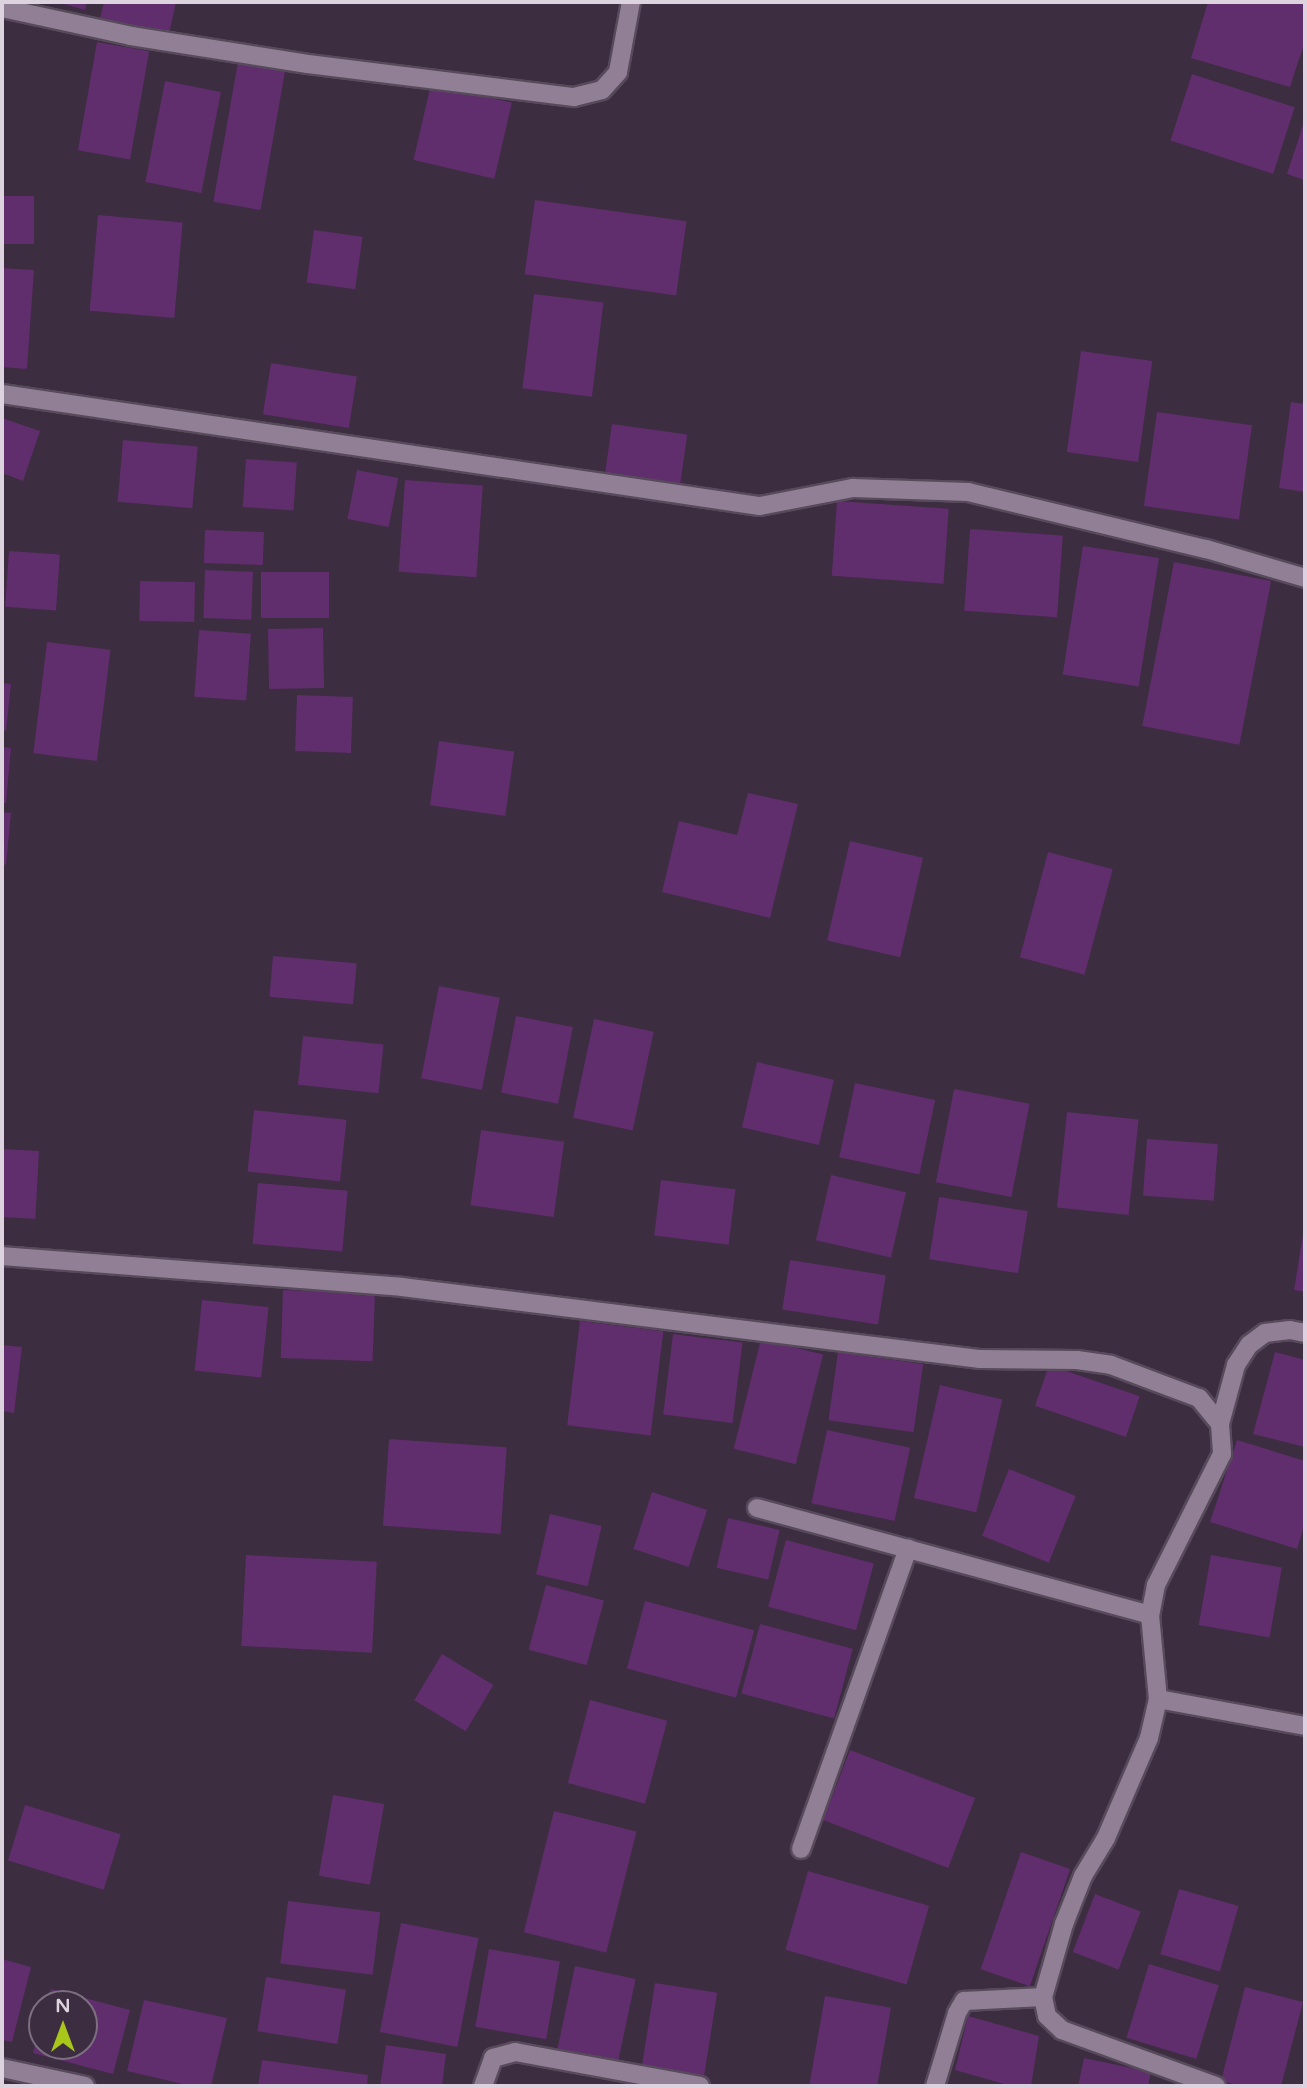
<!DOCTYPE html>
<style>
body{margin:0}
#map{position:relative;width:1307px;height:2088px;overflow:hidden;background:#3c2d40;font-family:"Varela Round",sans-serif}
div>[style]{position:absolute}
.building>*{inset:0;background:#602d6d;transform-origin:0 0}
.roads{filter:drop-shadow(2px 0 #574a5b) drop-shadow(-2px 0 #574a5b) drop-shadow(0 2px #574a5b) drop-shadow(0 -2px #574a5b)}
.minor>*{height:18px;margin:-9px;padding:0 9px;transform-origin:9px;border-radius:9px;background:#917f96}
span{translate:-50% -50%;white-space:nowrap;text-align:center;line-height:1.15;-webkit-text-stroke:6px #3c2d40;paint-order:stroke}
.frame{position:absolute;inset:0;border:4px solid #ddd3df;pointer-events:none}
.north{position:absolute;left:28px;top:1990px;width:70px;height:70px;box-sizing:border-box;background:#3c2d40;border:2px solid #7c6f80;border-radius:50%;rotate:0deg;font-size:19px;font-weight:700;line-height:28px;text-align:center;color:#ddd3df}
.north::after{content:'';display:block;margin:auto;width:24px;height:32px;background:#a9c71a;clip-path:polygon(50% 0,100% 100%,50% 72%,0 100%)}
</style>
<div id="map">
<div class="building">
<i style="clip-path:polygon(57px 2px,87px 2px,85px 10px)"></i>
<i style="clip-path:polygon(104px 2px,176px 2px,169px 34px,100px 18px)"></i>
<i style="clip-path:polygon(1208px 2px,1295px 2px,1305px 5px,1305px 41px,1290px 87px,1191px 58px)"></i>
<i style="left:97px;top:42px;width:53px;height:110px;rotate:10deg"></i>
<i style="left:239px;top:56px;width:48px;height:148px;rotate:10deg"></i>
<i style="left:1192px;top:74px;width:108px;height:70px;rotate:18deg"></i>
<i style="left:165px;top:81px;width:57px;height:103px;rotate:11deg"></i>
<i style="left:431px;top:84px;width:83px;height:78px;rotate:13deg"></i>
<i style="clip-path:polygon(1305px 119px,1305px 180px,1287px 174px)"></i>
<i style="left:34px;top:196px;width:48px;height:32px;rotate:90deg"></i>
<i style="left:535px;top:200px;width:153px;height:75px;rotate:8deg"></i>
<i style="left:98px;top:215px;width:85px;height:96px;rotate:5deg"></i>
<i style="left:314px;top:230px;width:49px;height:53px;rotate:8deg"></i>
<i style="clip-path:polygon(2px 268px,34px 270px,27px 369px,2px 367px)"></i>
<i style="left:534px;top:294px;width:70px;height:95px;rotate:7deg"></i>
<i style="left:1081px;top:351px;width:72px;height:102px;rotate:8deg"></i>
<i style="left:271px;top:363px;width:87px;height:52px;rotate:9deg"></i>
<i style="clip-path:polygon(1291px 402px,1305px 404px,1305px 492px,1279px 488px)"></i>
<i style="left:1157px;top:412px;width:96px;height:95px;rotate:8deg"></i>
<i style="clip-path:polygon(2px 418px,40px 431px,23px 481px,2px 473px)"></i>
<i style="left:612px;top:424px;width:76px;height:51px;rotate:8deg"></i>
<i style="left:123px;top:440px;width:75px;height:62px;rotate:5deg"></i>
<i style="left:246px;top:459px;width:51px;height:48px;rotate:4deg"></i>
<i style="left:357px;top:470px;width:42px;height:50px;rotate:11deg"></i>
<i style="left:405px;top:480px;width:78px;height:92px;rotate:4deg"></i>
<i style="left:837px;top:501px;width:112px;height:75px;rotate:4deg"></i>
<i style="left:970px;top:529px;width:93px;height:82px;rotate:4deg"></i>
<i style="left:205px;top:530px;width:59px;height:33px;rotate:2deg"></i>
<i style="left:1083px;top:546px;width:77px;height:130px;rotate:9deg"></i>
<i style="left:9px;top:551px;width:51px;height:56px;rotate:4deg"></i>
<i style="left:1174px;top:562px;width:99px;height:167px;rotate:11deg"></i>
<i style="left:205px;top:570px;width:48px;height:48px;rotate:2deg"></i>
<i style="left:261px;top:572px;width:68px;height:46px"></i>
<i style="left:140px;top:581px;width:55px;height:40px;rotate:1deg"></i>
<i style="left:323px;top:628px;width:60px;height:55px;rotate:89deg"></i>
<i style="left:199px;top:630px;width:52px;height:67px;rotate:4deg"></i>
<i style="left:47px;top:642px;width:64px;height:112px;rotate:7deg"></i>
<i style="clip-path:polygon(2px 683px,11px 684px,6px 731px,2px 730px)"></i>
<i style="left:297px;top:695px;width:56px;height:56px;rotate:2deg"></i>
<i style="left:439px;top:741px;width:76px;height:65px;rotate:8deg"></i>
<i style="clip-path:polygon(2px 747px,11px 748px,6px 803px,2px 803px)"></i>
<i style="clip-path:polygon(748px 793px,798px 804px,770px 918px,662px 892px,679px 821px,737px 835px)"></i>
<i style="clip-path:polygon(2px 812px,11px 813px,6px 865px,2px 864px)"></i>
<i style="left:850px;top:841px;width:75px;height:102px;rotate:13deg"></i>
<i style="left:1048px;top:852px;width:67px;height:109px;rotate:15deg"></i>
<i style="left:273px;top:956px;width:84px;height:41px;rotate:5deg"></i>
<i style="left:439px;top:986px;width:62px;height:94px;rotate:11deg"></i>
<i style="left:516px;top:1016px;width:58px;height:78px;rotate:11deg"></i>
<i style="left:594px;top:1019px;width:61px;height:101px;rotate:12deg"></i>
<i style="left:303px;top:1036px;width:81px;height:49px;rotate:6deg"></i>
<i style="left:757px;top:1062px;width:79px;height:67px;rotate:13deg"></i>
<i style="left:855px;top:1083px;width:82px;height:76px;rotate:12deg"></i>
<i style="left:954px;top:1089px;width:77px;height:95px;rotate:11deg"></i>
<i style="left:254px;top:1110px;width:93px;height:62px;rotate:6deg"></i>
<i style="left:1067px;top:1112px;width:72px;height:96px;rotate:6deg"></i>
<i style="left:481px;top:1130px;width:84px;height:76px;rotate:8deg"></i>
<i style="left:1147px;top:1139px;width:71px;height:57px;rotate:4deg"></i>
<i style="left:2px;top:1149px;width:37px;height:68px;rotate:3deg"></i>
<i style="left:831px;top:1175px;width:77px;height:67px;rotate:13deg"></i>
<i style="left:661px;top:1180px;width:75px;height:56px;rotate:7deg"></i>
<i style="left:258px;top:1183px;width:90px;height:61px;rotate:5deg"></i>
<i style="left:939px;top:1197px;width:90px;height:63px;rotate:9deg"></i>
<i style="clip-path:polygon(1304px 1229px,1305px 1229px,1305px 1292px,1294px 1290px)"></i>
<i style="left:790px;top:1260px;width:97px;height:50px;rotate:9deg"></i>
<i style="left:283px;top:1290px;width:92px;height:68px;rotate:2deg"></i>
<i style="left:202px;top:1300px;width:67px;height:71px;rotate:6deg"></i>
<i style="left:580px;top:1321px;width:84px;height:105px;rotate:7deg"></i>
<i style="left:673px;top:1334px;width:70px;height:81px;rotate:7deg"></i>
<i style="left:761px;top:1339px;width:64px;height:113px;rotate:14deg"></i>
<i style="clip-path:polygon(2px 1345px,22px 1347px,14px 1413px,2px 1411px)"></i>
<i style="left:838px;top:1352px;width:86px;height:69px;rotate:8deg"></i>
<i style="clip-path:polygon(1275px 1352px,1305px 1360px,1305px 1447px,1253px 1434px)"></i>
<i style="left:1049px;top:1365px;width:96px;height:43px;rotate:19deg"></i>
<i style="left:940px;top:1385px;width:64px;height:116px;rotate:13deg"></i>
<i style="left:827px;top:1430px;width:85px;height:75px;rotate:12deg"></i>
<i style="left:389px;top:1439px;width:118px;height:87px;rotate:4deg"></i>
<i style="clip-path:polygon(1237px 1440px,1305px 1461px,1305px 1523px,1297px 1549px,1210px 1522px)"></i>
<i style="left:1009px;top:1469px;width:72px;height:72px;rotate:22deg"></i>
<i style="left:652px;top:1492px;width:58px;height:60px;rotate:18deg"></i>
<i style="left:550px;top:1514px;width:53px;height:62px;rotate:13deg"></i>
<i style="left:728px;top:1518px;width:53px;height:51px;rotate:13deg"></i>
<i style="left:786px;top:1540px;width:91px;height:69px;rotate:15deg"></i>
<i style="left:246px;top:1555px;width:131px;height:91px;rotate:3deg"></i>
<i style="left:1211px;top:1555px;width:72px;height:71px;rotate:10deg"></i>
<i style="left:546px;top:1585px;width:60px;height:67px;rotate:15deg"></i>
<i style="left:645px;top:1601px;width:113px;height:70px;rotate:15deg"></i>
<i style="left:760px;top:1624px;width:96px;height:72px;rotate:15deg"></i>
<i style="left:442px;top:1654px;width:60px;height:54px;rotate:31deg"></i>
<i style="left:590px;top:1700px;width:80px;height:86px;rotate:15deg"></i>
<i style="left:850px;top:1750px;width:134px;height:75px;rotate:21deg"></i>
<i style="left:333px;top:1795px;width:52px;height:82px;rotate:10deg"></i>
<i style="left:25px;top:1805px;width:100px;height:58px;rotate:17deg"></i>
<i style="left:554px;top:1811px;width:85px;height:125px;rotate:14deg"></i>
<i style="left:1021px;top:1852px;width:52px;height:124px;rotate:19deg"></i>
<i style="left:808px;top:1871px;width:126px;height:82px;rotate:16deg"></i>
<i style="left:1179px;top:1889px;width:62px;height:68px;rotate:16deg"></i>
<i style="left:1095px;top:1894px;width:49px;height:62px;rotate:21deg"></i>
<i style="left:288px;top:1901px;width:93px;height:63px;rotate:7deg"></i>
<i style="left:401px;top:1923px;width:79px;height:111px;rotate:11deg"></i>
<i style="left:489px;top:1949px;width:72px;height:79px;rotate:10deg"></i>
<i style="clip-path:polygon(2px 1959px,31px 1967px,12px 2042px,2px 2040px)"></i>
<i style="left:1149px;top:1964px;width:73px;height:77px;rotate:17deg"></i>
<i style="left:575px;top:1966px;width:62px;height:85px;rotate:12deg"></i>
<i style="left:266px;top:1977px;width:81px;height:55px;rotate:9deg"></i>
<i style="left:655px;top:1983px;width:63px;height:85px;rotate:9deg"></i>
<i style="clip-path:polygon(1245px 1987px,1303px 2002px,1281px 2086px,1242px 2086px,1221px 2081px)"></i>
<i style="clip-path:polygon(51px 1989px,130px 2010px,113px 2074px,33px 2053px,41px 2024px,42px 2046px,84px 2046px,84px 2004px,47px 2004px)"></i>
<i style="left:825px;top:1996px;width:67px;height:91px;rotate:10deg"></i>
<i style="clip-path:polygon(144px 2000px,227px 2018px,211px 2086px,191px 2086px,127px 2071px)"></i>
<i style="clip-path:polygon(968px 2016px,1039px 2036px,1031px 2086px,1011px 2086px,955px 2070px)"></i>
<i style="clip-path:polygon(386px 2045px,446px 2054px,442px 2086px,380px 2086px)"></i>
<i style="clip-path:polygon(1084px 2058px,1151px 2072px,1148px 2086px,1078px 2086px)"></i>
<i style="clip-path:polygon(262px 2060px,368px 2075px,367px 2086px,258px 2086px)"></i>
</div>
<div class="roads">
<div class="minor">
<i style="left:2px;top:8px;width:132px;rotate:12.2deg"></i>
<i style="left:131px;top:36px;width:179px;rotate:9deg"></i>
<i style="left:308px;top:64px;width:268px;rotate:7.1deg"></i>
<i style="left:574px;top:97px;width:29px;rotate:-14deg"></i>
<i style="left:602px;top:90px;width:24px;rotate:-48deg"></i>
<i style="left:618px;top:72px;width:71px;rotate:-79.5deg"></i>
<i style="left:2px;top:394px;width:766px;rotate:8.41deg"></i>
<i style="left:760px;top:506px;width:95px;rotate:-11deg"></i>
<i style="left:853px;top:488px;width:115px;rotate:2deg"></i>
<i style="left:968px;top:492px;width:245px;rotate:13.5deg"></i>
<i style="left:1206px;top:549px;width:103px;rotate:16.3deg"></i>
<i style="left:2px;top:1256px;width:401px;rotate:4.4deg"></i>
<i style="left:402px;top:1287px;width:581px;rotate:7.11deg"></i>
<i style="left:979px;top:1359px;width:98px;rotate:0.6deg"></i>
<i style="left:1077px;top:1360px;width:34px;rotate:8deg"></i>
<i style="left:1111px;top:1365px;width:94px;rotate:20.6deg"></i>
<i style="left:1199px;top:1398px;width:33px;rotate:51deg"></i>
<i style="left:1220px;top:1424px;width:30px;rotate:86deg"></i>
<i style="left:1222px;top:1454px;width:147px;rotate:116.7deg"></i>
<i style="left:1156px;top:1585px;width:31px;rotate:101deg"></i>
<i style="left:1150px;top:1615px;width:84px;rotate:84.6deg"></i>
<i style="left:1158px;top:1699px;width:40px;rotate:103deg"></i>
<i style="left:1149px;top:1738px;width:109px;rotate:113.3deg"></i>
<i style="left:1106px;top:1838px;width:44px;rotate:121.2deg"></i>
<i style="left:1083px;top:1876px;width:52px;rotate:111.6deg"></i>
<i style="left:1064px;top:1924px;width:76px;rotate:106deg"></i>
<i style="left:1043px;top:1997px;width:19px;rotate:78deg"></i>
<i style="left:1047px;top:2016px;width:21px;rotate:43deg"></i>
<i style="left:1062px;top:2030px;width:164px;rotate:20deg"></i>
<i style="left:1220px;top:1424px;width:61px;rotate:-74.8deg"></i>
<i style="left:1236px;top:1365px;width:24px;rotate:-57deg"></i>
<i style="left:1249px;top:1345px;width:20px;rotate:-37deg"></i>
<i style="left:1265px;top:1333px;width:25px;rotate:-7deg"></i>
<i style="left:1290px;top:1330px;width:15px;rotate:11deg"></i>
<i style="left:757px;top:1508px;width:407px;rotate:15.2deg"></i>
<i style="left:1158px;top:1699px;width:149px;rotate:10.4deg"></i>
<i style="left:801px;top:1849px;width:319px;rotate:-70.4deg"></i>
<i style="left:2px;top:2068px;width:85px;rotate:12.2deg"></i>
<i style="left:483px;top:2086px;width:30px;rotate:-70deg"></i>
<i style="left:493px;top:2058px;width:23px;rotate:-15deg"></i>
<i style="left:515px;top:2052px;width:188px;rotate:10.4deg"></i>
<i style="left:935px;top:2086px;width:76px;rotate:-73.2deg"></i>
<i style="left:957px;top:2013px;width:14px;rotate:-60deg"></i>
<i style="left:964px;top:2001px;width:79px;rotate:-2.9deg"></i>
</div>
</div>
<div class="frame"></div>
<div class="north">N</div>
</div>
